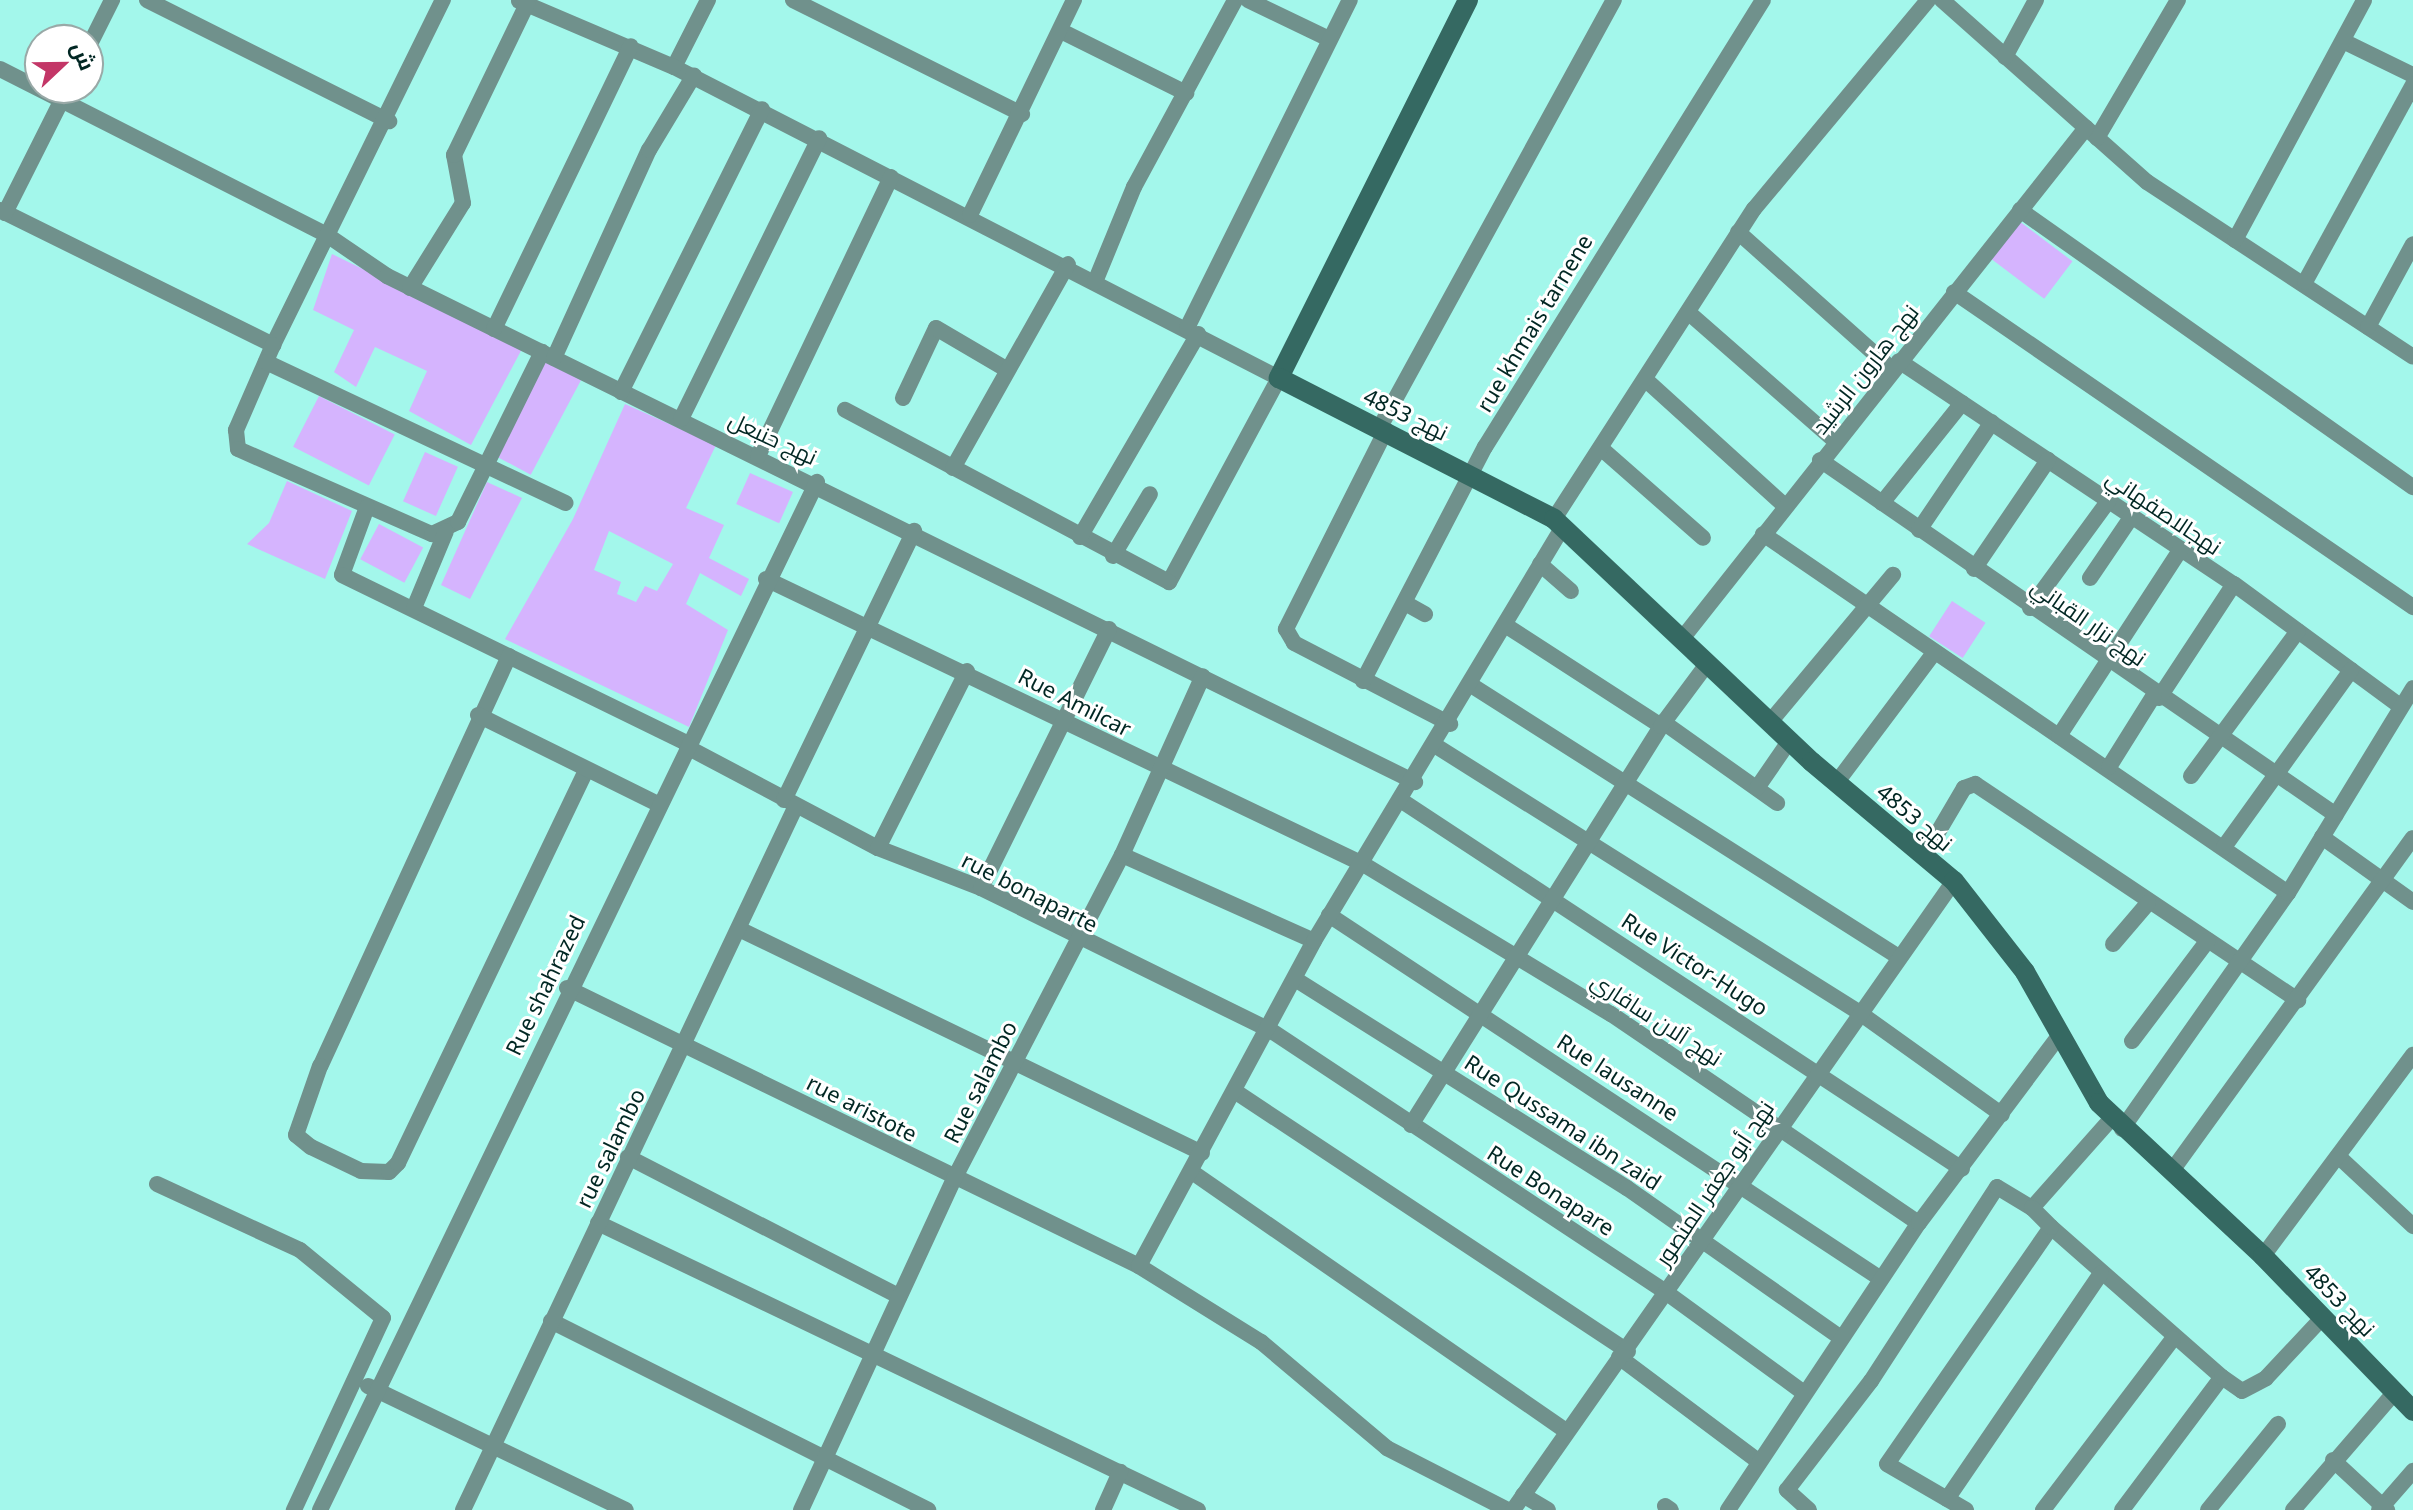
<!DOCTYPE html>
<meta charset="utf-8">
<style>
body{margin:0}
#map{position:relative;width:2413px;height:1510px;overflow:hidden;background:#a3f7eb;font-family:"Noto Sans",Cairo,sans-serif}
div>[style]{position:absolute}
.green>*{inset:0;background:#d5b4fe;transform-origin:0 0}
.street>*{height:16px;margin:-8px;padding:0 8px;transform-origin:8px;border-radius:8px;background:#70918c}
.secondary>*{height:20px;margin:-10px;padding:0 10px;transform-origin:10px;border-radius:10px;background:#356962}
span{translate:-50% -50%;white-space:nowrap;text-align:center;line-height:1.15;-webkit-text-stroke:6px #fff;paint-order:stroke}
.street-label{font-size:22px;color:#012723}
.north{position:absolute;left:24px;top:24px;width:80px;height:80px;box-sizing:border-box;background:#fff;border:2px solid #99a9a7;border-radius:50%;rotate:68deg;font-size:22px;font-weight:700;line-height:32px;text-align:center;color:#012723}
.north::after{content:'';display:block;margin:auto;width:28px;height:36px;background:#c33667;clip-path:polygon(50% 0,100% 100%,50% 72%,0 100%)}
</style>
<div id="map">
<div class="green">
<i style="left:2019px;top:221px;width:67px;height:47px;rotate:37deg"></i>
<i style="clip-path:polygon(332px 254px,523px 347px,471px 445px,409px 411px,427px 371px,375px 347px,356px 387px,334px 372px,354px 330px,313px 310px)"></i>
<i style="left:543px;top:360px;width:43px;height:107px;rotate:28deg"></i>
<i style="left:319px;top:396px;width:85px;height:57px;rotate:27deg"></i>
<i style="clip-path:polygon(evenodd,625px 404px,716px 445px,686px 508px,724px 525px,709px 558px,749px 579px,741px 596px,700px 573px,686px 604px,728px 630px,689px 727px,505px 639px,573px 519px,625px 404px,609px 531px,673px 564px,657px 591px,645px 586px,636px 602px,617px 594px,621px 582px,594px 570px,609px 531px)"></i>
<i style="left:425px;top:452px;width:36px;height:54px;rotate:24deg"></i>
<i style="left:750px;top:473px;width:47px;height:34px;rotate:24deg"></i>
<i style="clip-path:polygon(287px 481px,352px 511px,325px 579px,247px 544px,269px 523px)"></i>
<i style="clip-path:polygon(487px 482px,522px 498px,470px 599px,441px 585px)"></i>
<i style="left:379px;top:524px;width:50px;height:40px;rotate:28deg"></i>
<i style="left:1952px;top:601px;width:40px;height:42px;rotate:33deg"></i>
</div>
<div class="street">
<i style="left:147px;top:0;width:271px;rotate:26.6deg"></i>
<i style="left:708px;top:0;width:75px;rotate:116.9deg"></i>
<i style="left:674px;top:67px;width:680px;rotate:27.21deg"></i>
<i style="left:1279px;top:378px;width:232px;rotate:118.3deg"></i>
<i style="left:1169px;top:582px;width:367px;rotate:-152deg"></i>
<i style="left:793px;top:0;width:256px;rotate:26.5deg"></i>
<i style="left:1248px;top:0;width:90px;rotate:25.7deg"></i>
<i style="left:1942px;top:0;width:274px;rotate:41.6deg"></i>
<i style="left:2147px;top:182px;width:318px;rotate:33.3deg"></i>
<i style="left:519px;top:1px;width:168px;rotate:23.1deg"></i>
<i style="left:1061px;top:31px;width:140px;rotate:26.4deg"></i>
<i style="left:2345px;top:42px;width:76px;rotate:25.9deg"></i>
<i style="left:88px;top:48px;width:54px;rotate:-63.4deg"></i>
<i style="left:2005px;top:57px;width:65px;rotate:-61.5deg"></i>
<i style="left:0;top:69px;width:367px;rotate:26.9deg"></i>
<i style="left:327px;top:235px;width:73px;rotate:34.3deg"></i>
<i style="left:387px;top:276px;width:1146px;rotate:26.21deg"></i>
<i style="left:2097px;top:138px;width:160px;rotate:-59.6deg"></i>
<i style="left:0;top:210px;width:305px;rotate:26.3deg"></i>
<i style="left:273px;top:345px;width:385px;rotate:-63.8deg"></i>
<i style="left:2020px;top:210px;width:481px;rotate:35.2deg"></i>
<i style="left:5px;top:213px;width:140px;rotate:-63.3deg"></i>
<i style="left:970px;top:215px;width:239px;rotate:-64.2deg"></i>
<i style="left:1738px;top:232px;width:206px;rotate:41.7deg"></i>
<i style="left:2235px;top:240px;width:272px;rotate:-61.7deg"></i>
<i style="left:1095px;top:282px;width:103px;rotate:-67.7deg"></i>
<i style="left:1134px;top:187px;width:213px;rotate:-61.6deg"></i>
<i style="left:2305px;top:282px;width:225px;rotate:-61.3deg"></i>
<i style="left:410px;top:288px;width:100px;rotate:-58.1deg"></i>
<i style="left:463px;top:203px;width:49px;rotate:-100.6deg"></i>
<i style="left:454px;top:155px;width:168px;rotate:-64.2deg"></i>
<i style="left:1954px;top:292px;width:557px;rotate:34.46deg"></i>
<i style="left:1689px;top:313px;width:194px;rotate:41.2deg"></i>
<i style="left:2368px;top:327px;width:94px;rotate:-61.5deg"></i>
<i style="left:1187px;top:328px;width:366px;rotate:-63.6deg"></i>
<i style="left:494px;top:329px;width:314px;rotate:-64.2deg"></i>
<i style="left:273px;top:345px;width:93px;rotate:113.5deg"></i>
<i style="left:236px;top:430px;width:19px;rotate:84deg"></i>
<i style="left:238px;top:449px;width:212px;rotate:23.7deg"></i>
<i style="left:432px;top:534px;width:29px;rotate:-25deg"></i>
<i style="left:458px;top:522px;width:190px;rotate:-63.7deg"></i>
<i style="left:554px;top:358px;width:229px;rotate:-65.5deg"></i>
<i style="left:649px;top:150px;width:87px;rotate:-59deg"></i>
<i style="left:1899px;top:361px;width:402px;rotate:33.7deg"></i>
<i style="left:2234px;top:584px;width:206px;rotate:36.3deg"></i>
<i style="left:266px;top:362px;width:331px;rotate:25.2deg"></i>
<i style="left:1646px;top:380px;width:188px;rotate:42.2deg"></i>
<i style="left:621px;top:392px;width:316px;rotate:-63.5deg"></i>
<i style="left:903px;top:398px;width:77px;rotate:-64.8deg"></i>
<i style="left:936px;top:328px;width:81px;rotate:30.4deg"></i>
<i style="left:681px;top:419px;width:313px;rotate:-63.8deg"></i>
<i style="left:1380px;top:427px;width:487px;rotate:-61.3deg"></i>
<i style="left:1386px;top:430px;width:223px;rotate:116.7deg"></i>
<i style="left:1286px;top:629px;width:16px;rotate:60deg"></i>
<i style="left:1294px;top:643px;width:176px;rotate:27.4deg"></i>
<i style="left:1603px;top:450px;width:133px;rotate:41.3deg"></i>
<i style="left:758px;top:456px;width:309px;rotate:-64.5deg"></i>
<i style="left:1820px;top:460px;width:626px;rotate:34.53deg"></i>
<i style="left:953px;top:468px;width:234px;rotate:-60.6deg"></i>
<i style="left:1882px;top:503px;width:128px;rotate:-51.3deg"></i>
<i style="left:367px;top:507px;width:72px;rotate:110.2deg"></i>
<i style="left:342px;top:575px;width:385px;rotate:26deg"></i>
<i style="left:1554px;top:519px;width:369px;rotate:-57.2deg"></i>
<i style="left:1754px;top:209px;width:272px;rotate:-50.2deg"></i>
<i style="left:1919px;top:530px;width:130px;rotate:-55.9deg"></i>
<i style="left:1763px;top:534px;width:636px;rotate:34.36deg"></i>
<i style="left:1080px;top:537px;width:235px;rotate:-59.8deg"></i>
<i style="left:1113px;top:556px;width:72px;rotate:-59.2deg"></i>
<i style="left:1540px;top:564px;width:41px;rotate:41.1deg"></i>
<i style="left:1974px;top:569px;width:132px;rotate:-55.8deg"></i>
<i style="left:2090px;top:578px;width:75px;rotate:-55.9deg"></i>
<i style="left:766px;top:579px;width:662px;rotate:25.52deg"></i>
<i style="left:1363px;top:864px;width:290px;rotate:31.2deg"></i>
<i style="left:1611px;top:1014px;width:372px;rotate:34.2deg"></i>
<i style="left:1405px;top:603px;width:23px;rotate:29deg"></i>
<i style="left:414px;top:608px;width:83px;rotate:-67.4deg"></i>
<i style="left:2030px;top:608px;width:134px;rotate:-53.8deg"></i>
<i style="left:1505px;top:625px;width:186px;rotate:32.9deg"></i>
<i style="left:1681px;top:640px;width:653px;rotate:-51.66deg"></i>
<i style="left:509px;top:656px;width:451px;rotate:114.7deg"></i>
<i style="left:320px;top:1066px;width:73px;rotate:109.2deg"></i>
<i style="left:296px;top:1135px;width:19px;rotate:39deg"></i>
<i style="left:311px;top:1147px;width:55px;rotate:25.6deg"></i>
<i style="left:361px;top:1171px;width:28px;rotate:2deg"></i>
<i style="left:389px;top:1172px;width:13px;rotate:-45deg"></i>
<i style="left:398px;top:1163px;width:436px;rotate:-64.4deg"></i>
<i style="left:1363px;top:681px;width:264px;rotate:-62.5deg"></i>
<i style="left:1485px;top:447px;width:526px;rotate:-58.12deg"></i>
<i style="left:1471px;top:685px;width:505px;rotate:32.46deg"></i>
<i style="left:2159px;top:698px;width:136px;rotate:-56.7deg"></i>
<i style="left:478px;top:715px;width:201px;rotate:26.3deg"></i>
<i style="left:1663px;top:722px;width:140px;rotate:35.4deg"></i>
<i style="left:1770px;top:722px;width:192px;rotate:-50.1deg"></i>
<i style="left:2059px;top:736px;width:223px;rotate:-56.9deg"></i>
<i style="left:1436px;top:746px;width:497px;rotate:32.2deg"></i>
<i style="left:1857px;top:1011px;width:178px;rotate:35.6deg"></i>
<i style="left:687px;top:747px;width:216px;rotate:27.9deg"></i>
<i style="left:878px;top:848px;width:110px;rotate:21.2deg"></i>
<i style="left:981px;top:888px;width:322px;rotate:26.2deg"></i>
<i style="left:1270px;top:1030px;width:476px;rotate:33.5deg"></i>
<i style="left:1667px;top:1293px;width:170px;rotate:36.1deg"></i>
<i style="left:2109px;top:767px;width:85px;rotate:-58deg"></i>
<i style="left:2191px;top:776px;width:180px;rotate:-53.6deg"></i>
<i style="left:1837px;top:782px;width:161px;rotate:-53.1deg"></i>
<i style="left:1757px;top:788px;width:58px;rotate:-55.5deg"></i>
<i style="left:784px;top:800px;width:299px;rotate:-64.2deg"></i>
<i style="left:1402px;top:801px;width:670px;rotate:33.31deg"></i>
<i style="left:2322px;top:837px;width:112px;rotate:35.5deg"></i>
<i style="left:2224px;top:847px;width:218px;rotate:-54.3deg"></i>
<i style="left:878px;top:848px;width:198px;rotate:-63.3deg"></i>
<i style="left:1122px;top:855px;width:210px;rotate:24.1deg"></i>
<i style="left:1924px;top:856px;width:79px;rotate:-59.5deg"></i>
<i style="left:1964px;top:788px;width:12px;rotate:-20deg"></i>
<i style="left:1975px;top:784px;width:389px;rotate:33.8deg"></i>
<i style="left:981px;top:888px;width:289px;rotate:-63.7deg"></i>
<i style="left:1329px;top:915px;width:661px;rotate:33.4deg"></i>
<i style="left:741px;top:930px;width:512px;rotate:25.81deg"></i>
<i style="left:2113px;top:944px;width:54px;rotate:-49.5deg"></i>
<i style="left:1295px;top:979px;width:392px;rotate:32.2deg"></i>
<i style="left:1627px;top:1188px;width:261px;rotate:35deg"></i>
<i style="left:567px;top:988px;width:636px;rotate:25.92deg"></i>
<i style="left:2132px;top:1041px;width:126px;rotate:-53deg"></i>
<i style="left:1236px;top:1092px;width:470px;rotate:33.5deg"></i>
<i style="left:1411px;top:1125px;width:471px;rotate:-57.9deg"></i>
<i style="left:1661px;top:726px;width:77px;rotate:-53.4deg"></i>
<i style="left:2122px;top:1129px;width:289px;rotate:-54.9deg"></i>
<i style="left:2288px;top:893px;width:240px;rotate:-58.6deg"></i>
<i style="left:2338px;top:1156px;width:103px;rotate:43deg"></i>
<i style="left:628px;top:1157px;width:305px;rotate:27.2deg"></i>
<i style="left:1192px;top:1172px;width:453px;rotate:34.7deg"></i>
<i style="left:2171px;top:1172px;width:412px;rotate:-54.1deg"></i>
<i style="left:157px;top:1184px;width:157px;rotate:24.8deg"></i>
<i style="left:300px;top:1250px;width:107px;rotate:39.3deg"></i>
<i style="left:383px;top:1318px;width:212px;rotate:114.9deg"></i>
<i style="left:598px;top:1223px;width:665px;rotate:25.56deg"></i>
<i style="left:2051px;top:1227px;width:227px;rotate:41.3deg"></i>
<i style="left:2263px;top:1256px;width:251px;rotate:-53.3deg"></i>
<i style="left:551px;top:1321px;width:422px;rotate:26.6deg"></i>
<i style="left:1619px;top:1357px;width:174px;rotate:36.8deg"></i>
<i style="left:368px;top:1386px;width:286px;rotate:25.7deg"></i>
<i style="left:2333px;top:1460px;width:74px;rotate:42.8deg"></i>
<i style="left:1523px;top:1495px;width:29px;rotate:31deg"></i>
<i style="left:1947px;top:1499px;width:273px;rotate:-55.7deg"></i>
<i style="left:1665px;top:1506px;width:7px;rotate:34deg"></i>
<i style="left:320px;top:1510px;width:1142px;rotate:-64.2deg"></i>
<i style="left:463px;top:1510px;width:779px;rotate:-64.69deg"></i>
<i style="left:801px;top:1510px;width:365px;rotate:-65.2deg"></i>
<i style="left:954px;top:1179px;width:365px;rotate:-62.6deg"></i>
<i style="left:1122px;top:855px;width:196px;rotate:-65.7deg"></i>
<i style="left:1103px;top:1510px;width:42px;rotate:-65.9deg"></i>
<i style="left:1508px;top:1510px;width:136px;rotate:-152.9deg"></i>
<i style="left:1387px;top:1448px;width:165px;rotate:-139.9deg"></i>
<i style="left:1261px;top:1342px;width:144px;rotate:-148.1deg"></i>
<i style="left:1139px;top:1266px;width:369px;rotate:-61.7deg"></i>
<i style="left:1314px;top:941px;width:484px;rotate:-59deg"></i>
<i style="left:1513px;top:1510px;width:768px;rotate:-54.97deg"></i>
<i style="left:1728px;top:1510px;width:345px;rotate:-56.4deg"></i>
<i style="left:1919px;top:1223px;width:232px;rotate:-53.2deg"></i>
<i style="left:1809px;top:1510px;width:30px;rotate:-138deg"></i>
<i style="left:1787px;top:1490px;width:138px;rotate:-52.4deg"></i>
<i style="left:1871px;top:1381px;width:231px;rotate:-57deg"></i>
<i style="left:1997px;top:1187px;width:41px;rotate:31deg"></i>
<i style="left:2032px;top:1208px;width:120px;rotate:-48.4deg"></i>
<i style="left:1966px;top:1510px;width:91px;rotate:-149.8deg"></i>
<i style="left:1887px;top:1464px;width:288px;rotate:-55.3deg"></i>
<i style="left:2051px;top:1227px;width:27px;rotate:-135deg"></i>
<i style="left:2043px;top:1510px;width:215px;rotate:-52.8deg"></i>
<i style="left:2122px;top:1510px;width:166px;rotate:-53.1deg"></i>
<i style="left:2222px;top:1377px;width:24px;rotate:35deg"></i>
<i style="left:2242px;top:1391px;width:27px;rotate:-28deg"></i>
<i style="left:2266px;top:1378px;width:83px;rotate:-46.9deg"></i>
<i style="left:2208px;top:1510px;width:111px;rotate:-50.9deg"></i>
<i style="left:2293px;top:1510px;width:156px;rotate:-49.2deg"></i>
<i style="left:2379px;top:1510px;width:52px;rotate:-48.9deg"></i>
</div>
<div class="secondary">
<i style="left:1468px;top:0;width:423px;rotate:116.6deg"></i>
<i style="left:1279px;top:378px;width:309px;rotate:27.1deg"></i>
<i style="left:1554px;top:519px;width:354px;rotate:43.3deg"></i>
<i style="left:1812px;top:762px;width:185px;rotate:40deg"></i>
<i style="left:1954px;top:881px;width:115px;rotate:52deg"></i>
<i style="left:2025px;top:972px;width:150px;rotate:60.5deg"></i>
<i style="left:2099px;top:1103px;width:224px;rotate:43deg"></i>
<i style="left:2263px;top:1256px;width:216px;rotate:45.9deg"></i>
</div>
<div class="street-label">
<span style="left:1534px;top:323px;rotate:-59deg">rue khmais tarnene</span>
<span style="left:1865px;top:369px;rotate:-52deg">نهج هارون الرشيد</span>
<span style="left:1406px;top:414px;rotate:26deg">نهج 4853</span>
<span style="left:773px;top:438px;rotate:25deg">نهج حنبعل</span>
<span style="left:2164px;top:512px;rotate:34deg">نهجالاصفهاني</span>
<span style="left:2089px;top:622px;rotate:35deg">نهج نزار القباني</span>
<span style="left:1075px;top:702px;rotate:27deg">Rue Amilcar</span>
<span style="left:1915px;top:817px;rotate:40deg">نهج 4853</span>
<span style="left:1030px;top:892px;rotate:27deg">rue bonaparte</span>
<span style="left:1695px;top:964px;rotate:33deg">Rue Victor-Hugo</span>
<span style="left:545px;top:985px;rotate:-64deg">Rue shahrazed</span>
<span style="left:1657px;top:1019px;rotate:33deg">نهج آلان سافاري</span>
<span style="left:1618px;top:1077px;rotate:33deg">Rue lausanne</span>
<span style="left:980px;top:1082px;rotate:-63deg">Rue salambo</span>
<span style="left:862px;top:1108px;rotate:27deg">rue aristote</span>
<span style="left:1563px;top:1122px;rotate:33deg">Rue Qussama ibn zaid</span>
<span style="left:610px;top:1148px;rotate:-64deg">rue salambo</span>
<span style="left:1714px;top:1183px;rotate:-56deg">نهج أبو جعفر المنصور</span>
<span style="left:1551px;top:1190px;rotate:33deg">Rue Bonapare</span>
<span style="left:2340px;top:1300px;rotate:46deg">نهج 4853</span>
</div>
<div class="north">ش</div>
</div>
